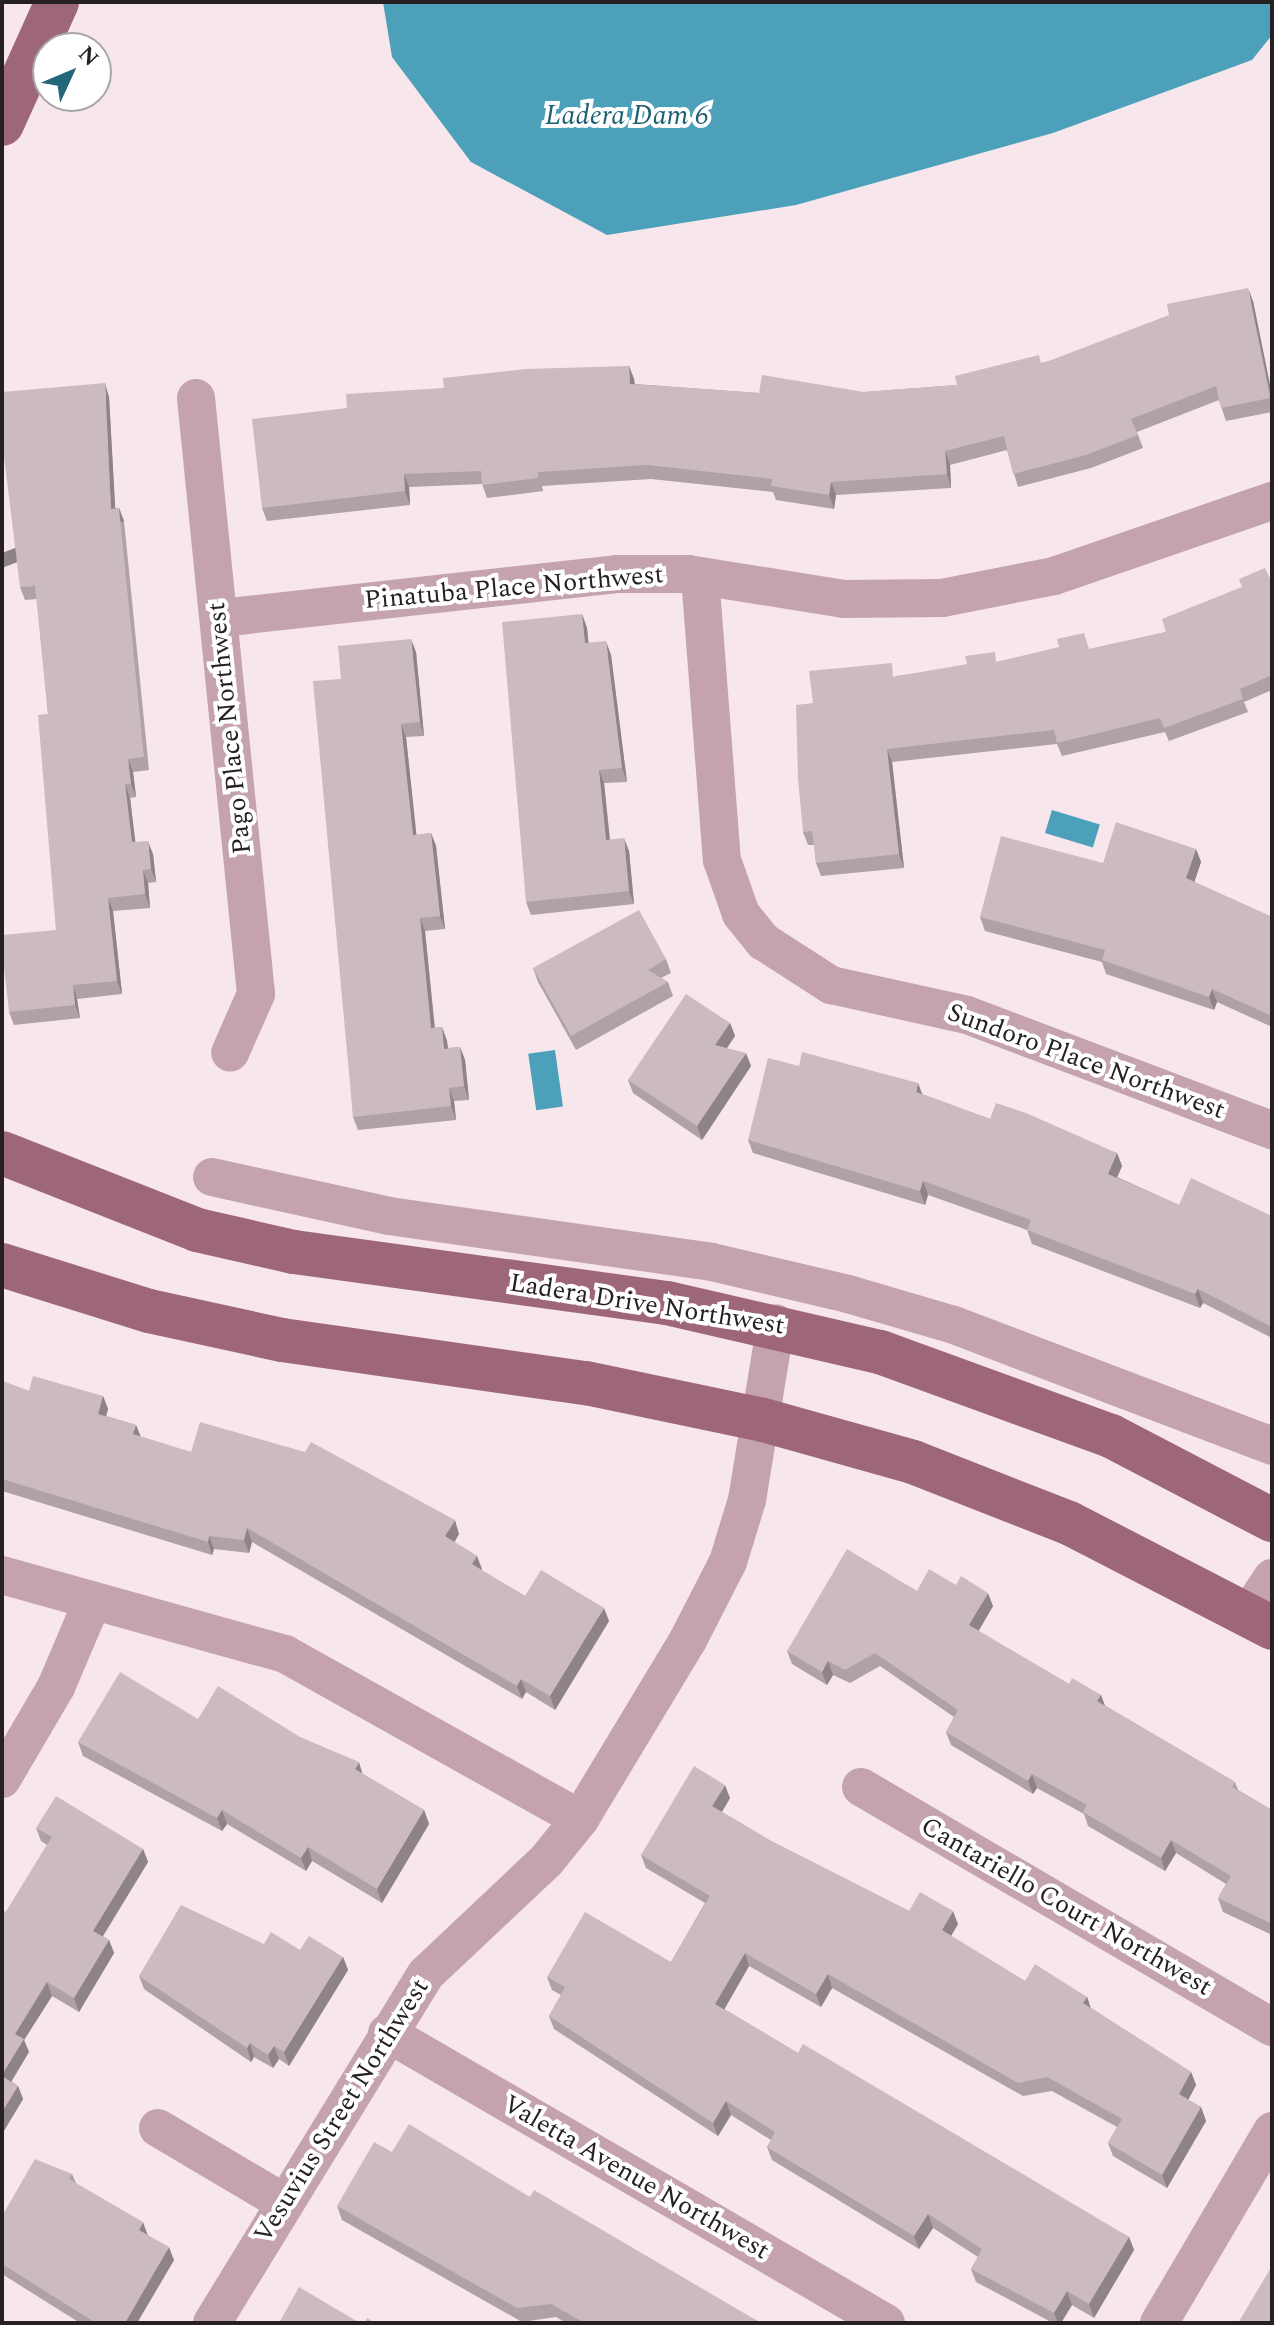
<!DOCTYPE html>
<style>
body{margin:0}
#map{position:relative;width:1274px;height:2325px;overflow:hidden;background:#f7e6ec;font-family:Spectral,serif}
div>[style]{position:absolute}
.water>*{inset:0;background:#4ca0b9;transform-origin:0 0}
.minor>*{height:38px;margin:-19px;padding:0 19px;transform-origin:19px;border-radius:19px;background:#c4a3ae}
.major>*{height:44px;margin:-22px;padding:0 22px;transform-origin:22px;border-radius:22px;background:#9e667a}
.wall>*{inset:0;background:#afa1a5}
.shaded-wall>*{inset:0;background:#8e8386;transform-origin:0 0}
.building>*{inset:0;background:#cbbbc0}
span{translate:-50% -50%;white-space:nowrap;text-align:center;line-height:1.15;-webkit-text-stroke:8px #fff;paint-order:stroke}
.street-label{font-size:26px;color:#262022}
.water-label{font-size:28px;color:#1e6073;font-style:italic}
.frame{position:absolute;inset:0;border:4px solid #262022;pointer-events:none}
.north{position:absolute;left:32px;top:32px;width:80px;height:80px;box-sizing:border-box;background:#fff;border:2px solid #a8a6a7;border-radius:50%;rotate:46deg;font-size:22px;font-weight:700;line-height:32px;text-align:center;color:#262022}
.north::after{content:'';display:block;margin:auto;width:28px;height:36px;background:#25677a;clip-path:polygon(50% 0,100% 100%,50% 72%,0 100%)}
</style>
<div id="map">
<div class="water">
<i style="clip-path:polygon(383px 2px,1272px 2px,1272px 35px,1252px 60px,1053px 133px,796px 205px,607px 235px,471px 162px,392px 57px)"></i>
<i style="left:1052px;top:810px;width:50px;height:24px;rotate:17deg"></i>
<i style="left:555px;top:1050px;width:57px;height:27px;rotate:82deg"></i>
</div>
<div class="minor">
<i style="left:196px;top:398px;width:599px;rotate:84.25deg"></i>
<i style="left:256px;top:994px;width:64px;rotate:113.8deg"></i>
<i style="left:700px;top:576px;width:285px;rotate:85.6deg"></i>
<i style="left:722px;top:860px;width:57px;rotate:70.6deg"></i>
<i style="left:741px;top:914px;width:36px;rotate:51deg"></i>
<i style="left:764px;top:942px;width:80px;rotate:32.7deg"></i>
<i style="left:831px;top:985px;width:139px;rotate:12.4deg"></i>
<i style="left:967px;top:1015px;width:326px;rotate:20.7deg"></i>
<i style="left:220px;top:618px;width:399px;rotate:-6.3deg"></i>
<i style="left:617px;top:574px;width:71px"></i>
<i style="left:688px;top:574px;width:158px;rotate:9.1deg"></i>
<i style="left:844px;top:599px;width:98px;rotate:-0.6deg"></i>
<i style="left:942px;top:598px;width:114px;rotate:-11.1deg"></i>
<i style="left:1054px;top:576px;width:231px;rotate:-19deg"></i>
<i style="left:212px;top:1177px;width:181px;rotate:12.4deg"></i>
<i style="left:389px;top:1216px;width:326px;rotate:8.1deg"></i>
<i style="left:712px;top:1262px;width:140px;rotate:13.2deg"></i>
<i style="left:848px;top:1294px;width:110px;rotate:16.3deg"></i>
<i style="left:954px;top:1325px;width:340px;rotate:20.8deg"></i>
<i style="left:2px;top:1575px;width:294px;rotate:15.6deg"></i>
<i style="left:285px;top:1654px;width:338px;rotate:29.2deg"></i>
<i style="left:1249px;top:1613px;width:42px;rotate:-56.7deg"></i>
<i style="left:2px;top:1779px;width:107px;rotate:-59.6deg"></i>
<i style="left:56px;top:1687px;width:92px;rotate:-67deg"></i>
<i style="left:861px;top:1787px;width:476px;rotate:30.3deg"></i>
<i style="left:387px;top:2033px;width:577px;rotate:30.16deg"></i>
<i style="left:158px;top:2128px;width:145px;rotate:30.6deg"></i>
<i style="left:212px;top:2323px;width:409px;rotate:-58.5deg"></i>
<i style="left:426px;top:1974px;width:165px;rotate:-43.3deg"></i>
<i style="left:546px;top:1861px;width:54px;rotate:-51deg"></i>
<i style="left:580px;top:1819px;width:209px;rotate:-58.9deg"></i>
<i style="left:688px;top:1640px;width:88px;rotate:-62.9deg"></i>
<i style="left:728px;top:1562px;width:65px;rotate:-73deg"></i>
<i style="left:747px;top:1500px;width:179px;rotate:-80.7deg"></i>
<i style="left:1159px;top:2323px;width:223px;rotate:-59.5deg"></i>
</div>
<div class="major">
<i style="left:2px;top:124px;width:134px;rotate:-65.7deg"></i>
<i style="left:2px;top:1153px;width:210px;rotate:21.5deg"></i>
<i style="left:197px;top:1230px;width:99px;rotate:12.8deg"></i>
<i style="left:294px;top:1252px;width:376px;rotate:7.8deg"></i>
<i style="left:667px;top:1303px;width:219px;rotate:13deg"></i>
<i style="left:880px;top:1352px;width:246px;rotate:20deg"></i>
<i style="left:1111px;top:1436px;width:182px;rotate:27.6deg"></i>
<i style="left:2px;top:1265px;width:154px;rotate:17.4deg"></i>
<i style="left:149px;top:1311px;width:136px;rotate:12.3deg"></i>
<i style="left:282px;top:1340px;width:307px;rotate:8.1deg"></i>
<i style="left:586px;top:1383px;width:181px;rotate:11.8deg"></i>
<i style="left:763px;top:1420px;width:156px;rotate:15.6deg"></i>
<i style="left:913px;top:1462px;width:168px;rotate:21.4deg"></i>
<i style="left:1069px;top:1523px;width:229px;rotate:27.3deg"></i>
</div>
<div class="wall">
<i style="clip-path:polygon(1253px 301px,1272px 395px,1272px 412px,1226px 421px,1219px 400px,1137px 432px,1143px 448px,1091px 468px,1018px 487px,1007px 450px,950px 465px,951px 488px,836px 495px,834px 509px,776px 500px,773px 492px,651px 479px,542px 486px,543px 491px,487px 498px,482px 484px,409px 487px,410px 505px,267px 521px,262px 508px,347px 408px,444px 388px,629px 366px,634px 379px,635px 384px,759px 393px,864px 392px,957px 385px,1042px 363px)"></i>
<i style="clip-path:polygon(109px 397px,115px 508px,119px 508px,124px 521px,149px 770px,133px 772px,136px 797px,130px 798px,135px 842px,153px 854px,156px 882px,148px 883px,150px 908px,113px 911px,122px 994px,77px 999px,80px 1018px,14px 1025px,9px 1012px,56px 930px,48px 714px,37px 599px,25px 600px,20px 587px)"></i>
<i style="clip-path:polygon(1272px 583px,1272px 690px,1244px 702px,1248px 712px,1169px 741px,1165px 732px,1062px 756px,1057px 744px,892px 762px,904px 868px,821px 876px,816px 863px,814px 845px,808px 845px,803px 832px,813px 703px,897px 676px,1090px 649px,1166px 632px)"></i>
<i style="clip-path:polygon(582px 614px,587px 628px,588px 643px,611px 655px,627px 782px,604px 783px,610px 839px,629px 851px,634px 904px,531px 915px,526px 902px)"></i>
<i style="clip-path:polygon(416px 652px,424px 736px,406px 737px,416px 835px,431px 833px,436px 846px,445px 929px,425px 931px,435px 1028px,442px 1027px,447px 1041px,448px 1048px,460px 1047px,465px 1060px,469px 1100px,454px 1101px,456px 1120px,358px 1130px,353px 1117px,341px 679px)"></i>
<i style="clip-path:polygon(1196px 849px,1201px 862px,1194px 882px,1272px 917px,1272px 1027px,1217px 1002px,1214px 1010px,1106px 974px,1102px 962px,985px 931px,980px 917px,1103px 863px)"></i>
<i style="clip-path:polygon(666px 959px,671px 973px,661px 978px,668px 982px,673px 996px,576px 1050px,538px 982px,533px 968px)"></i>
<i style="clip-path:polygon(730px 1023px,735px 1036px,727px 1048px,751px 1066px,702px 1140px,633px 1093px,628px 1080px)"></i>
<i style="clip-path:polygon(922px 1094px,990px 1119px,1117px 1153px,1122px 1166px,1117px 1177px,1179px 1205px,1272px 1216px,1272px 1338px,1203px 1303px,1200px 1308px,1032px 1244px,1027px 1230px,928px 1195px,925px 1205px,753px 1153px,748px 1140px)"></i>
<i style="clip-path:polygon(2px 1381px,29px 1391px,103px 1396px,108px 1409px,106px 1416px,136px 1425px,141px 1437px,459px 1534px,454px 1542px,477px 1556px,481px 1570px,525px 1596px,609px 1621px,555px 1710px,526px 1692px,522px 1699px,252px 1542px,249px 1553px,214px 1549px,212px 1555px,2px 1491px)"></i>
<i style="clip-path:polygon(917px 1591px,993px 1606px,978px 1631px,1069px 1684px,1101px 1695px,1104px 1705px,1235px 1782px,1238px 1790px,1272px 1810px,1272px 1935px,1223px 1912px,1218px 1898px,1226px 1884px,1176px 1853px,1165px 1871px,1088px 1826px,1084px 1814px,1037px 1788px,1033px 1794px,951px 1745px,946px 1732px,954px 1717px,880px 1666px,850px 1683px,833px 1675px,827px 1685px,792px 1664px,787px 1651px)"></i>
<i style="clip-path:polygon(198px 1719px,300px 1737px,424px 1810px,429px 1824px,382px 1903px,312px 1861px,306px 1871px,227px 1824px,222px 1831px,83px 1756px,78px 1742px)"></i>
<i style="clip-path:polygon(730px 1798px,722px 1812px,771px 1841px,909px 1911px,958px 1924px,951px 1936px,1025px 1981px,1087px 1997px,1091px 2008px,1191px 2072px,1196px 2085px,1188px 2100px,1201px 2107px,1206px 2121px,1167px 2188px,1113px 2156px,1108px 2143px,1117px 2127px,1052px 2091px,1023px 2096px,832px 1988px,821px 2007px,749px 1966px,724px 2009px,798px 2053px,1129px 2237px,1134px 2250px,1094px 2318px,1072px 2305px,1061px 2323px,1053px 2323px,976px 2282px,971px 2269px,978px 2257px,933px 2228px,919px 2249px,772px 2160px,767px 2147px,771px 2140px,731px 2115px,718px 2136px,554px 2029px,549px 2016px,561px 1995px,552px 1990px,547px 1977px,671px 1962px,705px 1903px,646px 1868px,641px 1855px)"></i>
<i style="clip-path:polygon(36px 1828px,143px 1849px,148px 1862px,103px 1936px,109px 1940px,114px 1953px,79px 2012px,52px 1996px,24px 2040px,29px 2052px,11px 2081px,18px 2086px,23px 2099px,2px 2134px,6px 1912px,47px 1845px,41px 1841px)"></i>
<i style="clip-path:polygon(264px 1944px,343px 1957px,348px 1970px,289px 2066px,279px 2059px,273px 2068px,254px 2057px,251px 2062px,144px 1989px,139px 1976px)"></i>
<i style="clip-path:polygon(392px 2152px,530px 2197px,761px 2323px,566px 2323px,556px 2317px,522px 2322px,342px 2220px,337px 2206px)"></i>
<i style="clip-path:polygon(72px 2174px,76px 2183px,148px 2235px,174px 2260px,137px 2323px,80px 2323px,2px 2274px,2px 2216px)"></i>
</div>
<div class="shaded-wall">
<i style="clip-path:polygon(1248px 288px,1253px 301px,1272px 395px,1272px 402px)"></i>
<i style="clip-path:polygon(629px 366px,634px 379px,635px 397px,630px 384px)"></i>
<i style="clip-path:polygon(105px 383px,109px 397px,116px 522px,111px 509px)"></i>
<i style="clip-path:polygon(945px 451px,950px 465px,951px 488px,947px 474px)"></i>
<i style="clip-path:polygon(404px 474px,409px 487px,410px 505px,405px 491px)"></i>
<i style="clip-path:polygon(831px 482px,836px 495px,834px 509px,829px 495px)"></i>
<i style="left:119px;top:508px;width:14px;height:250px;rotate:69deg"></i>
<i style="clip-path:polygon(582px 614px,587px 628px,590px 656px,585px 643px)"></i>
<i style="clip-path:polygon(411px 639px,416px 652px,424px 736px,420px 722px)"></i>
<i style="clip-path:polygon(606px 641px,611px 655px,627px 782px,622px 768px)"></i>
<i style="clip-path:polygon(401px 724px,406px 737px,418px 849px,413px 835px)"></i>
<i style="clip-path:polygon(887px 749px,892px 762px,904px 868px,899px 854px)"></i>
<i style="clip-path:polygon(128px 759px,133px 772px,136px 797px,131px 784px)"></i>
<i style="clip-path:polygon(599px 770px,604px 783px,611px 853px,606px 840px)"></i>
<i style="clip-path:polygon(125px 784px,130px 798px,137px 855px,132px 842px)"></i>
<i style="clip-path:polygon(431px 833px,436px 846px,445px 929px,440px 916px)"></i>
<i style="clip-path:polygon(624px 838px,629px 851px,634px 904px,629px 891px)"></i>
<i style="clip-path:polygon(148px 841px,153px 854px,156px 882px,151px 869px)"></i>
<i style="clip-path:polygon(1196px 849px,1201px 862px,1191px 892px,1186px 878px)"></i>
<i style="clip-path:polygon(143px 870px,148px 883px,150px 908px,145px 894px)"></i>
<i style="clip-path:polygon(108px 898px,113px 911px,122px 994px,117px 981px)"></i>
<i style="clip-path:polygon(420px 918px,425px 931px,436px 1042px,431px 1028px)"></i>
<i style="clip-path:polygon(73px 985px,77px 999px,80px 1018px,75px 1005px)"></i>
<i style="clip-path:polygon(1212px 989px,1217px 1002px,1214px 1010px,1209px 997px)"></i>
<i style="clip-path:polygon(730px 1023px,735px 1036px,720px 1058px,715px 1045px)"></i>
<i style="clip-path:polygon(442px 1027px,447px 1041px,449px 1062px,444px 1049px)"></i>
<i style="clip-path:polygon(460px 1047px,465px 1060px,469px 1100px,464px 1086px)"></i>
<i style="clip-path:polygon(746px 1053px,751px 1066px,702px 1140px,697px 1126px)"></i>
<i style="clip-path:polygon(918px 1083px,923px 1096px,916px 1092px)"></i>
<i style="clip-path:polygon(449px 1088px,454px 1101px,456px 1120px,451px 1106px)"></i>
<i style="clip-path:polygon(1117px 1153px,1122px 1166px,1113px 1187px,1108px 1174px)"></i>
<i style="clip-path:polygon(923px 1181px,928px 1195px,925px 1205px,920px 1191px)"></i>
<i style="clip-path:polygon(1198px 1289px,1203px 1303px,1200px 1308px,1195px 1294px)"></i>
<i style="clip-path:polygon(103px 1396px,108px 1409px,103px 1427px,98px 1414px)"></i>
<i style="clip-path:polygon(136px 1425px,141px 1438px,133px 1434px)"></i>
<i style="clip-path:polygon(455px 1520px,459px 1534px,450px 1550px,445px 1536px)"></i>
<i style="clip-path:polygon(247px 1528px,252px 1542px,249px 1553px,244px 1540px)"></i>
<i style="clip-path:polygon(209px 1536px,214px 1549px,212px 1555px,208px 1542px)"></i>
<i style="clip-path:polygon(477px 1556px,482px 1569px,477px 1577px,472px 1564px)"></i>
<i style="clip-path:polygon(988px 1593px,993px 1606px,974px 1639px,969px 1625px)"></i>
<i style="clip-path:polygon(604px 1608px,609px 1621px,555px 1710px,550px 1696px)"></i>
<i style="clip-path:polygon(828px 1661px,833px 1675px,827px 1685px,822px 1672px)"></i>
<i style="clip-path:polygon(521px 1679px,526px 1692px,522px 1699px,517px 1686px)"></i>
<i style="clip-path:polygon(1101px 1695px,1106px 1708px,1097px 1701px)"></i>
<i style="clip-path:polygon(359px 1762px,363px 1776px,355px 1769px)"></i>
<i style="clip-path:polygon(1032px 1774px,1037px 1788px,1033px 1794px,1028px 1781px)"></i>
<i style="clip-path:polygon(725px 1785px,730px 1798px,717px 1820px,712px 1806px)"></i>
<i style="clip-path:polygon(222px 1810px,227px 1824px,222px 1831px,217px 1818px)"></i>
<i style="clip-path:polygon(424px 1810px,429px 1824px,382px 1903px,377px 1889px)"></i>
<i style="clip-path:polygon(1171px 1840px,1176px 1853px,1165px 1871px,1161px 1858px)"></i>
<i style="clip-path:polygon(308px 1847px,312px 1861px,306px 1871px,301px 1858px)"></i>
<i style="clip-path:polygon(143px 1849px,148px 1862px,98px 1944px,93px 1931px)"></i>
<i style="clip-path:polygon(953px 1911px,958px 1924px,947px 1943px,942px 1930px)"></i>
<i style="clip-path:polygon(109px 1940px,114px 1953px,79px 2012px,74px 1998px)"></i>
<i style="clip-path:polygon(745px 1953px,749px 1966px,720px 2017px,715px 2004px)"></i>
<i style="clip-path:polygon(343px 1957px,348px 1970px,289px 2066px,284px 2052px)"></i>
<i style="clip-path:polygon(828px 1974px,832px 1988px,821px 2007px,816px 1994px)"></i>
<i style="clip-path:polygon(47px 1982px,52px 1996px,24px 2040px,29px 2052px,7px 2089px,2px 2075px,15px 2034px)"></i>
<i style="clip-path:polygon(1087px 1997px,1091px 2010px,1083px 2003px)"></i>
<i style="clip-path:polygon(250px 2043px,254px 2057px,251px 2062px,247px 2048px)"></i>
<i style="clip-path:polygon(274px 2046px,279px 2059px,273px 2068px,268px 2055px)"></i>
<i style="clip-path:polygon(1191px 2072px,1196px 2085px,1184px 2108px,1179px 2094px)"></i>
<i style="clip-path:polygon(18px 2086px,23px 2099px,2px 2134px,2px 2112px)"></i>
<i style="clip-path:polygon(726px 2101px,731px 2115px,718px 2136px,713px 2123px)"></i>
<i style="clip-path:polygon(1201px 2107px,1206px 2121px,1167px 2188px,1162px 2175px)"></i>
<i style="clip-path:polygon(928px 2214px,933px 2228px,919px 2249px,914px 2236px)"></i>
<i style="clip-path:polygon(143px 2222px,148px 2236px,139px 2230px)"></i>
<i style="clip-path:polygon(1129px 2237px,1134px 2250px,1094px 2318px,1089px 2304px)"></i>
<i style="clip-path:polygon(169px 2247px,174px 2260px,137px 2323px,125px 2323px)"></i>
<i style="clip-path:polygon(1067px 2291px,1072px 2305px,1061px 2323px,1058px 2323px,1054px 2313px)"></i>
</div>
<div class="building">
<i style="clip-path:polygon(1248px 288px,1270px 398px,1221px 408px,1216px 386px,1131px 419px,1138px 435px,1086px 455px,1013px 474px,1004px 436px,945px 451px,947px 474px,831px 482px,829px 495px,771px 486px,772px 479px,647px 465px,538px 472px,538px 478px,482px 485px,481px 471px,404px 474px,405px 491px,262px 508px,252px 419px,347px 408px,346px 394px,444px 388px,443px 378px,526px 369px,629px 366px,630px 384px,759px 393px,762px 375px,864px 392px,957px 385px,955px 376px,1039px 355px,1041px 364px,1169px 315px,1167px 304px)"></i>
<i style="clip-path:polygon(105px 383px,111px 509px,119px 508px,144px 757px,128px 759px,131px 784px,125px 784px,132px 842px,148px 841px,151px 869px,143px 870px,145px 894px,108px 898px,117px 981px,73px 985px,75px 1005px,9px 1012px,2px 949px,2px 935px,56px 930px,38px 715px,48px 714px,35px 586px,20px 587px,2px 440px,2px 392px)"></i>
<i style="clip-path:polygon(1265px 568px,1272px 583px,1272px 675px,1240px 689px,1243px 699px,1164px 728px,1160px 718px,1057px 743px,1054px 730px,887px 749px,899px 854px,816px 863px,812px 831px,803px 832px,798px 779px,796px 705px,813px 703px,809px 671px,892px 663px,893px 677px,967px 664px,965px 656px,995px 652px,996px 662px,1059px 647px,1057px 639px,1084px 633px,1089px 649px,1166px 632px,1162px 619px,1242px 587px,1239px 579px)"></i>
<i style="clip-path:polygon(582px 614px,585px 643px,606px 641px,622px 768px,599px 770px,606px 840px,624px 838px,629px 891px,526px 902px,502px 622px)"></i>
<i style="clip-path:polygon(411px 639px,420px 722px,401px 724px,413px 835px,431px 833px,440px 916px,420px 918px,431px 1028px,442px 1027px,444px 1049px,460px 1047px,464px 1086px,449px 1088px,451px 1106px,353px 1117px,313px 681px,341px 679px,338px 646px)"></i>
<i style="clip-path:polygon(1116px 822px,1196px 849px,1186px 878px,1272px 917px,1272px 1016px,1212px 989px,1209px 997px,1102px 960px,1105px 950px,980px 917px,1001px 836px,1103px 863px)"></i>
<i style="clip-path:polygon(639px 910px,666px 959px,648px 970px,668px 982px,571px 1036px,533px 968px)"></i>
<i style="clip-path:polygon(686px 994px,730px 1023px,715px 1045px,746px 1053px,697px 1126px,628px 1080px)"></i>
<i style="clip-path:polygon(802px 1052px,918px 1083px,916px 1092px,990px 1119px,996px 1103px,1026px 1113px,1117px 1153px,1108px 1174px,1179px 1205px,1191px 1178px,1272px 1216px,1272px 1327px,1198px 1289px,1195px 1294px,1027px 1230px,1031px 1220px,923px 1181px,920px 1191px,748px 1140px,768px 1058px,799px 1066px)"></i>
<i style="clip-path:polygon(33px 1376px,103px 1396px,98px 1414px,136px 1425px,133px 1434px,191px 1452px,200px 1422px,305px 1452px,311px 1442px,455px 1520px,445px 1536px,477px 1556px,472px 1564px,525px 1596px,541px 1570px,604px 1608px,550px 1696px,521px 1679px,517px 1686px,247px 1528px,244px 1540px,209px 1536px,208px 1542px,2px 1479px,2px 1381px,29px 1391px)"></i>
<i style="clip-path:polygon(847px 1549px,917px 1591px,929px 1569px,956px 1585px,961px 1576px,988px 1593px,969px 1625px,1069px 1684px,1072px 1678px,1101px 1695px,1097px 1701px,1235px 1782px,1232px 1787px,1272px 1810px,1272px 1924px,1218px 1898px,1231px 1876px,1171px 1840px,1161px 1858px,1083px 1812px,1087px 1805px,1032px 1774px,1028px 1781px,946px 1732px,958px 1710px,875px 1653px,845px 1670px,828px 1661px,822px 1672px,787px 1651px)"></i>
<i style="clip-path:polygon(120px 1672px,198px 1719px,218px 1686px,300px 1737px,359px 1762px,355px 1769px,424px 1810px,377px 1889px,308px 1847px,301px 1858px,222px 1810px,217px 1818px,78px 1742px)"></i>
<i style="clip-path:polygon(694px 1766px,725px 1785px,712px 1806px,771px 1841px,909px 1911px,920px 1892px,953px 1911px,942px 1930px,1025px 1981px,1035px 1964px,1087px 1997px,1083px 2003px,1191px 2072px,1179px 2094px,1201px 2107px,1162px 2175px,1108px 2143px,1122px 2119px,1047px 2077px,1018px 2083px,828px 1974px,816px 1994px,745px 1953px,715px 2004px,798px 2053px,803px 2044px,1129px 2237px,1089px 2304px,1067px 2291px,1054px 2313px,971px 2269px,982px 2249px,928px 2214px,914px 2236px,767px 2147px,775px 2132px,726px 2101px,713px 2123px,549px 2016px,565px 1987px,547px 1977px,585px 1912px,671px 1962px,710px 1896px,641px 1855px)"></i>
<i style="clip-path:polygon(56px 1796px,143px 1849px,93px 1931px,109px 1940px,74px 1998px,47px 1982px,15px 2034px,24px 2039px,2px 2075px,2px 1910px,6px 1912px,52px 1837px,36px 1828px)"></i>
<i style="clip-path:polygon(181px 1905px,264px 1944px,271px 1932px,300px 1950px,309px 1936px,343px 1957px,284px 2052px,274px 2046px,268px 2055px,250px 2043px,247px 2048px,139px 1976px)"></i>
<i style="clip-path:polygon(2px 2076px,18px 2086px,2px 2112px)"></i>
<i style="clip-path:polygon(409px 2124px,530px 2197px,534px 2190px,761px 2323px,585px 2323px,551px 2304px,517px 2308px,337px 2206px,374px 2142px,392px 2152px)"></i>
<i style="clip-path:polygon(35px 2159px,72px 2174px,69px 2179px,143px 2222px,139px 2230px,169px 2247px,125px 2323px,96px 2323px,2px 2264px,2px 2216px)"></i>
<i style="clip-path:polygon(1272px 2266px,1272px 2323px,1238px 2323px)"></i>
<i style="clip-path:polygon(299px 2287px,360px 2323px,279px 2323px)"></i>
<i style="clip-path:polygon(367px 2318px,375px 2323px,365px 2323px)"></i>
</div>
<div class="street-label">
<span style="left:514px;top:588px;rotate:-5deg">Pinatuba Place Northwest</span>
<span style="left:230px;top:728px;rotate:-96deg">Pago Place Northwest</span>
<span style="left:1086px;top:1062px;rotate:20deg">Sundoro Place Northwest</span>
<span style="left:647px;top:1305px;rotate:9deg">Ladera Drive Northwest</span>
<span style="left:1066px;top:1907px;rotate:30deg">Cantariello Court Northwest</span>
<span style="left:342px;top:2111px;rotate:-58deg">Vesuvius Street Northwest</span>
<span style="left:636px;top:2178px;rotate:30deg">Valetta Avenue Northwest</span>
</div>
<div class="water-label">
<span style="left:627px;top:116px">Ladera Dam 6</span>
</div>
<div class="frame"></div>
<div class="north">N</div>
</div>
